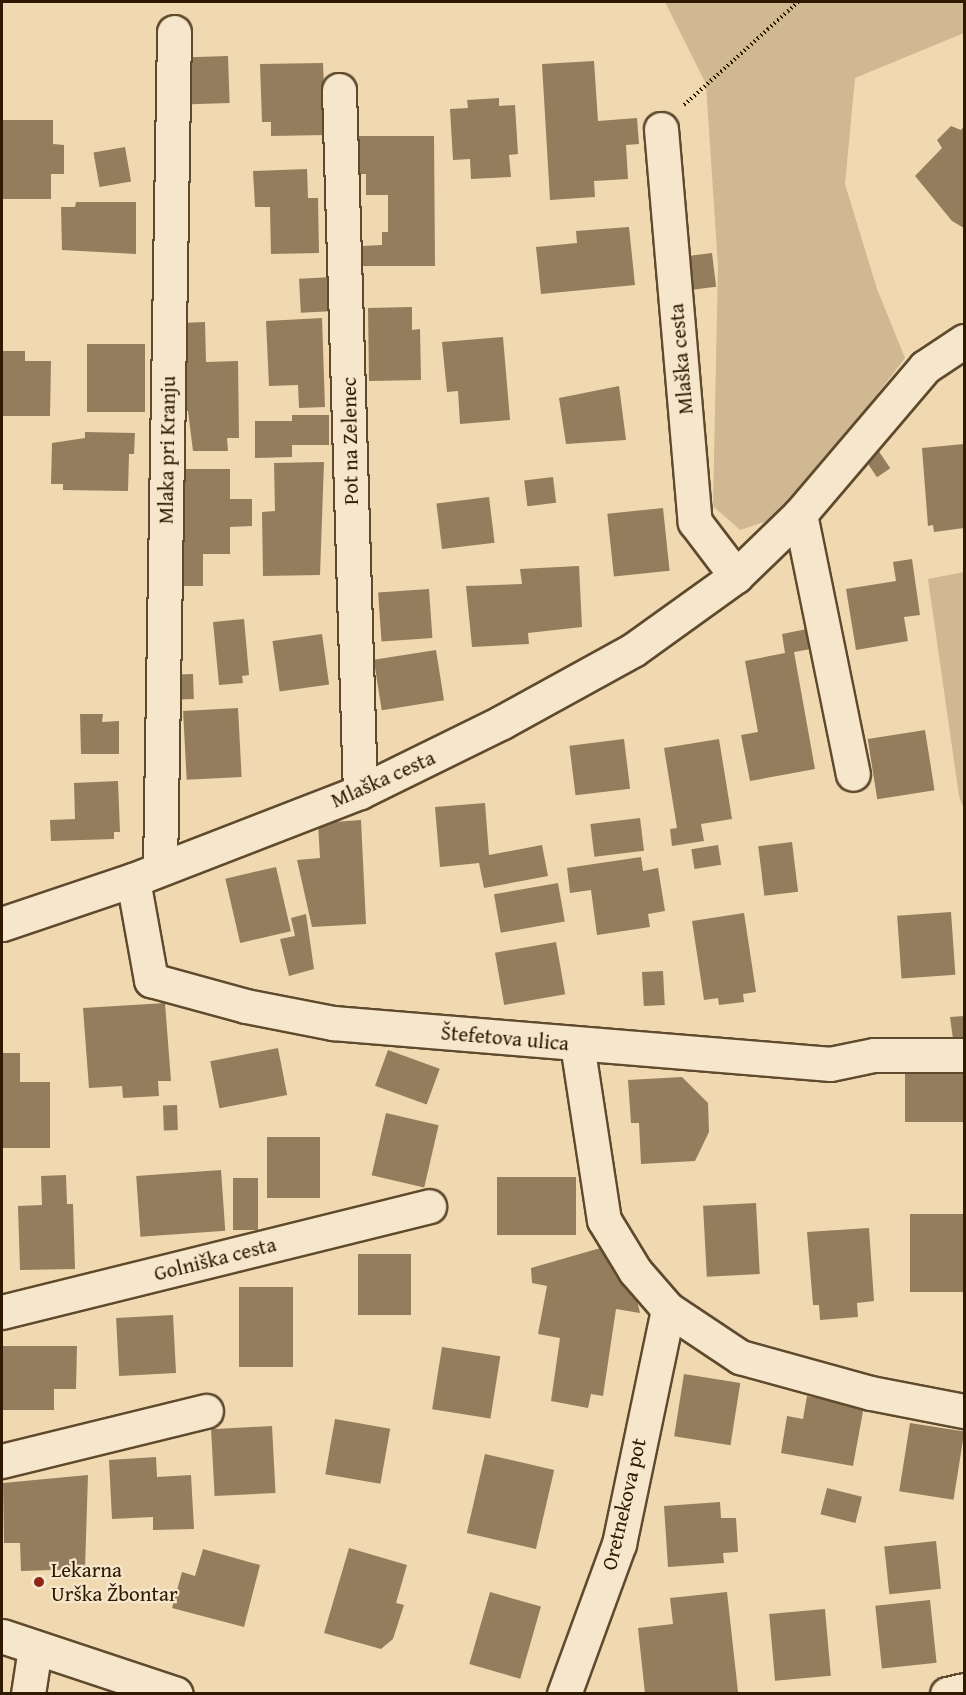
<!DOCTYPE html>
<meta charset="utf-8">
<style>
body{margin:0}
#map{position:relative;width:966px;height:1695px;overflow:hidden;background:#f0d8b0;font-family:"Gentium Book Plus",serif}
div>[style]{position:absolute}
.green>*{inset:0;background:#cfb892}
.building>*{inset:0;background:#937d5c;transform-origin:0 0}
.path>*{height:4px;margin-top:-2px;transform-origin:0;background:repeating-linear-gradient(90deg,#2f1a01 0 1.5px,transparent 0 4.5px)}
.roads{filter:drop-shadow(2px 0 #5f4a2d) drop-shadow(-2px 0 #5f4a2d) drop-shadow(0 2px #5f4a2d) drop-shadow(0 -2px #5f4a2d)}
.minor>*{height:33px;margin:-16.5px;padding:0 16.5px;transform-origin:16.5px;border-radius:16.5px;background:#f5e6cc}
.secondary>*{height:33px;margin:-16.5px;padding:0 16.5px;transform-origin:16.5px;border-radius:16.5px;background:#f5e6cc}
.dots>*{width:16px;height:16px;translate:-50% -50%;box-sizing:border-box;border:3px solid #f5e6cc;border-radius:50%}
span{translate:-50% -50%;white-space:nowrap;text-align:center;line-height:1.15;-webkit-text-stroke:4.5px #f5e6cc;paint-order:stroke}
.street-label{font-size:21px;color:#2f1a01}
.poi-label{font-size:21px;color:#2f1a01}
.left{translate:0 -50%;text-align:left}
.frame{position:absolute;inset:0;border:3px solid #2f1a01;pointer-events:none}
</style>
<div id="map">
<div class="green">
<i style="clip-path:polygon(665px 2px,964px 2px,964px 33px,855px 78px,845px 184px,877px 289px,905px 358px,785px 515px,740px 530px,713px 506px,718px 266px,706px 84px)"></i>
<i style="clip-path:polygon(964px 572px,964px 809px,959px 796px,928px 579px)"></i>
</div>
<div class="building">
<i style="left:228px;top:56px;width:47px;height:39px;rotate:88deg"></i>
<i style="clip-path:polygon(594px 61px,598px 121px,637px 118px,639px 144px,626px 145px,628px 179px,594px 181px,595px 197px,550px 200px,542px 64px)"></i>
<i style="clip-path:polygon(323px 63px,326px 135px,271px 136px,271px 122px,262px 122px,260px 64px)"></i>
<i style="clip-path:polygon(499px 98px,499px 106px,515px 105px,518px 154px,509px 155px,511px 177px,471px 179px,470px 159px,453px 160px,450px 109px,468px 108px,467px 100px)"></i>
<i style="clip-path:polygon(2px 120px,53px 120px,53px 144px,64px 145px,64px 174px,51px 174px,51px 199px,2px 199px)"></i>
<i style="clip-path:polygon(951px 126px,961px 130px,964px 126px,964px 228px,952px 221px,915px 176px,942px 148px,937px 140px)"></i>
<i style="clip-path:polygon(355px 136px,434px 136px,435px 266px,363px 266px,362px 246px,382px 245px,382px 232px,388px 232px,388px 195px,366px 195px,366px 174px,355px 174px)"></i>
<i style="left:125px;top:147px;width:35px;height:32px;rotate:80deg"></i>
<i style="clip-path:polygon(307px 169px,308px 198px,318px 198px,319px 253px,271px 254px,270px 207px,255px 207px,253px 171px)"></i>
<i style="clip-path:polygon(76px 202px,136px 202px,136px 254px,62px 250px,61px 207px,75px 207px)"></i>
<i style="clip-path:polygon(629px 227px,635px 285px,541px 294px,536px 247px,577px 243px,576px 231px)"></i>
<i style="left:712px;top:253px;width:34px;height:26px;rotate:83deg"></i>
<i style="left:333px;top:277px;width:34px;height:34px;rotate:87deg"></i>
<i style="clip-path:polygon(412px 307px,412px 330px,420px 329px,421px 380px,369px 381px,368px 308px)"></i>
<i style="clip-path:polygon(322px 318px,325px 407px,299px 408px,298px 385px,269px 386px,266px 321px)"></i>
<i style="clip-path:polygon(205px 322px,206px 362px,238px 361px,239px 438px,227px 438px,228px 451px,193px 451px,188px 411px,183px 411px,180px 323px)"></i>
<i style="clip-path:polygon(503px 337px,510px 420px,460px 424px,458px 391px,447px 392px,442px 342px)"></i>
<i style="left:87px;top:344px;width:58px;height:68px"></i>
<i style="clip-path:polygon(2px 351px,25px 351px,25px 361px,51px 361px,50px 416px,2px 416px)"></i>
<i style="clip-path:polygon(619px 386px,626px 440px,566px 444px,559px 398px)"></i>
<i style="clip-path:polygon(292px 415px,329px 415px,329px 445px,292px 445px,292px 457px,255px 458px,255px 421px,292px 421px)"></i>
<i style="clip-path:polygon(85px 432px,135px 433px,134px 454px,129px 454px,128px 491px,63px 490px,63px 484px,51px 484px,52px 443px,85px 438px)"></i>
<i style="clip-path:polygon(964px 444px,964px 528px,934px 532px,933px 525px,928px 526px,922px 448px)"></i>
<i style="left:878px;top:450px;width:22px;height:16px;rotate:56deg"></i>
<i style="clip-path:polygon(324px 462px,320px 575px,263px 576px,262px 512px,275px 511px,274px 463px)"></i>
<i style="clip-path:polygon(183px 469px,230px 469px,230px 499px,252px 499px,252px 526px,230px 527px,230px 554px,203px 554px,203px 586px,174px 586px,173px 554px,183px 554px)"></i>
<i style="left:553px;top:477px;width:26px;height:29px;rotate:83deg"></i>
<i style="left:489px;top:497px;width:46px;height:53px;rotate:83deg"></i>
<i style="left:663px;top:508px;width:63px;height:56px;rotate:84deg"></i>
<i style="clip-path:polygon(912px 559px,920px 615px,904px 617px,908px 641px,856px 650px,846px 589px,896px 581px,893px 562px)"></i>
<i style="clip-path:polygon(579px 566px,582px 627px,528px 633px,529px 644px,472px 647px,466px 586px,522px 584px,520px 569px)"></i>
<i style="left:429px;top:589px;width:49px;height:51px;rotate:86deg"></i>
<i style="clip-path:polygon(244px 619px,249px 675px,242px 676px,243px 683px,219px 685px,213px 622px)"></i>
<i style="clip-path:polygon(807px 629px,811px 649px,794px 652px,815px 769px,750px 781px,741px 735px,758px 732px,745px 661px,785px 653px,782px 634px)"></i>
<i style="left:322px;top:634px;width:51px;height:50px;rotate:82deg"></i>
<i style="left:436px;top:650px;width:51px;height:63px;rotate:81deg"></i>
<i style="left:193px;top:674px;width:25px;height:22px;rotate:88deg"></i>
<i style="left:238px;top:708px;width:69px;height:55px;rotate:87deg"></i>
<i style="clip-path:polygon(80px 714px,103px 714px,102px 722px,119px 721px,119px 754px,81px 754px)"></i>
<i style="left:925px;top:730px;width:61px;height:58px;rotate:81deg"></i>
<i style="left:624px;top:739px;width:50px;height:55px;rotate:83deg"></i>
<i style="clip-path:polygon(719px 739px,732px 819px,701px 824px,704px 841px,672px 846px,670px 829px,677px 828px,664px 748px)"></i>
<i style="clip-path:polygon(118px 781px,120px 832px,114px 832px,114px 839px,51px 841px,50px 820px,75px 819px,74px 783px)"></i>
<i style="clip-path:polygon(485px 803px,489px 855px,542px 845px,548px 876px,484px 888px,479px 863px,440px 867px,435px 807px)"></i>
<i style="left:640px;top:818px;width:33px;height:50px;rotate:83deg"></i>
<i style="clip-path:polygon(361px 820px,366px 924px,312px 927px,297px 860px,320px 858px,318px 823px)"></i>
<i style="left:792px;top:842px;width:50px;height:34px;rotate:83deg"></i>
<i style="left:718px;top:845px;width:20px;height:27px;rotate:81deg"></i>
<i style="clip-path:polygon(641px 857px,643px 871px,658px 868px,665px 911px,648px 914px,650px 927px,597px 935px,591px 890px,570px 893px,567px 868px)"></i>
<i style="left:276px;top:867px;width:66px;height:52px;rotate:77deg"></i>
<i style="left:558px;top:883px;width:39px;height:65px;rotate:80deg"></i>
<i style="left:951px;top:912px;width:63px;height:54px;rotate:86deg"></i>
<i style="clip-path:polygon(744px 913px,756px 992px,743px 994px,744px 1002px,719px 1005px,718px 998px,704px 1000px,692px 921px)"></i>
<i style="clip-path:polygon(306px 914px,314px 969px,289px 976px,280px 939px,295px 936px,291px 918px)"></i>
<i style="left:556px;top:942px;width:53px;height:62px;rotate:80deg"></i>
<i style="left:663px;top:971px;width:34px;height:21px;rotate:87deg"></i>
<i style="clip-path:polygon(165px 1003px,171px 1081px,158px 1081px,159px 1096px,123px 1098px,122px 1086px,89px 1088px,83px 1008px)"></i>
<i style="clip-path:polygon(964px 1016px,964px 1037px,953px 1039px,950px 1017px)"></i>
<i style="left:278px;top:1048px;width:48px;height:69px;rotate:79deg"></i>
<i style="left:388px;top:1050px;width:55px;height:38px;rotate:20deg"></i>
<i style="clip-path:polygon(2px 1053px,20px 1053px,20px 1082px,50px 1082px,50px 1148px,2px 1148px)"></i>
<i style="left:964px;top:1066px;width:56px;height:59px;rotate:90deg"></i>
<i style="clip-path:polygon(682px 1077px,708px 1103px,709px 1132px,695px 1161px,641px 1164px,639px 1123px,631px 1123px,628px 1080px)"></i>
<i style="left:177px;top:1105px;width:25px;height:14px;rotate:88deg"></i>
<i style="left:386px;top:1113px;width:54px;height:64px;rotate:13deg"></i>
<i style="left:267px;top:1137px;width:53px;height:61px"></i>
<i style="left:221px;top:1170px;width:61px;height:85px;rotate:86deg"></i>
<i style="clip-path:polygon(66px 1175px,67px 1204px,73px 1204px,75px 1269px,20px 1270px,18px 1206px,42px 1205px,41px 1176px)"></i>
<i style="left:576px;top:1177px;width:58px;height:79px;rotate:90deg"></i>
<i style="left:233px;top:1178px;width:25px;height:52px"></i>
<i style="left:756px;top:1203px;width:71px;height:53px;rotate:87deg"></i>
<i style="left:964px;top:1214px;width:78px;height:54px;rotate:90deg"></i>
<i style="clip-path:polygon(869px 1228px,874px 1301px,857px 1303px,858px 1317px,820px 1320px,819px 1305px,813px 1305px,807px 1232px)"></i>
<i style="clip-path:polygon(604px 1247px,636px 1296px,640px 1313px,616px 1309px,603px 1396px,591px 1394px,588px 1408px,551px 1401px,560px 1338px,538px 1334px,547px 1286px,532px 1283px,531px 1268px)"></i>
<i style="left:358px;top:1254px;width:53px;height:61px"></i>
<i style="left:239px;top:1287px;width:54px;height:80px"></i>
<i style="left:173px;top:1315px;width:58px;height:57px;rotate:87deg"></i>
<i style="clip-path:polygon(2px 1346px,77px 1346px,76px 1389px,54px 1389px,54px 1410px,2px 1410px)"></i>
<i style="left:442px;top:1347px;width:59px;height:63px;rotate:9deg"></i>
<i style="left:684px;top:1374px;width:57px;height:63px;rotate:9deg"></i>
<i style="clip-path:polygon(807px 1396px,864px 1406px,853px 1466px,781px 1453px,787px 1416px,803px 1419px)"></i>
<i style="left:335px;top:1419px;width:56px;height:56px;rotate:10deg"></i>
<i style="left:910px;top:1423px;width:55px;height:69px;rotate:9deg"></i>
<i style="left:272px;top:1426px;width:67px;height:61px;rotate:87deg"></i>
<i style="left:485px;top:1454px;width:71px;height:81px;rotate:13deg"></i>
<i style="clip-path:polygon(156px 1457px,157px 1477px,191px 1475px,194px 1529px,153px 1530px,153px 1517px,112px 1519px,109px 1460px)"></i>
<i style="clip-path:polygon(88px 1475px,85px 1569px,21px 1571px,20px 1543px,4px 1543px,3px 1483px)"></i>
<i style="left:827px;top:1488px;width:36px;height:27px;rotate:14deg"></i>
<i style="clip-path:polygon(720px 1502px,721px 1518px,736px 1518px,738px 1552px,723px 1553px,724px 1563px,668px 1567px,664px 1506px)"></i>
<i style="left:936px;top:1541px;width:48px;height:52px;rotate:84deg"></i>
<i style="clip-path:polygon(349px 1548px,407px 1565px,396px 1603px,404px 1605px,393px 1639px,381px 1649px,324px 1633px)"></i>
<i style="clip-path:polygon(203px 1549px,260px 1565px,244px 1627px,172px 1608px,182px 1572px,195px 1576px)"></i>
<i style="left:490px;top:1592px;width:53px;height:75px;rotate:16deg"></i>
<i style="clip-path:polygon(727px 1592px,738px 1692px,645px 1694px,638px 1628px,673px 1624px,670px 1598px)"></i>
<i style="left:930px;top:1600px;width:63px;height:55px;rotate:84deg"></i>
<i style="left:825px;top:1609px;width:67px;height:56px;rotate:85deg"></i>
</div>
<div class="path">
<i style="left:684px;top:105px;width:154px;rotate:-42.1deg"></i>
</div>
<div class="roads">
<div class="minor">
<i style="left:339px;top:90px;width:702px;rotate:88.29deg"></i>
<i style="left:661px;top:129px;width:394px;rotate:85.1deg"></i>
<i style="left:695px;top:522px;width:68px;rotate:52.8deg"></i>
<i style="left:800px;top:514px;width:265px;rotate:78.5deg"></i>
<i style="left:160px;top:868px;width:836px;rotate:-89.04deg"></i>
<i style="left:133px;top:880px;width:102px;rotate:79.8deg"></i>
<i style="left:151px;top:980px;width:98px;rotate:15.3deg"></i>
<i style="left:246px;top:1006px;width:89px;rotate:11.1deg"></i>
<i style="left:333px;top:1023px;width:499px;rotate:4.7deg"></i>
<i style="left:830px;top:1064px;width:45px;rotate:-11.6deg"></i>
<i style="left:874px;top:1055px;width:90px"></i>
<i style="left:2px;top:924px;width:138px;rotate:-18.6deg"></i>
<i style="left:133px;top:880px;width:243px;rotate:-21.2deg"></i>
<i style="left:360px;top:792px;width:158px;rotate:-26.2deg"></i>
<i style="left:502px;top:722px;width:149px;rotate:-28.8deg"></i>
<i style="left:633px;top:650px;width:127px;rotate:-35.7deg"></i>
<i style="left:736px;top:576px;width:89px;rotate:-44.1deg"></i>
<i style="left:800px;top:514px;width:193px;rotate:-49.6deg"></i>
<i style="left:925px;top:367px;width:47px;rotate:-33.7deg"></i>
<i style="left:577px;top:1044px;width:178px;rotate:81.3deg"></i>
<i style="left:604px;top:1220px;width:60px;rotate:58.7deg"></i>
<i style="left:635px;top:1271px;width:50px;rotate:49deg"></i>
<i style="left:668px;top:1309px;width:87px;rotate:33.7deg"></i>
<i style="left:740px;top:1357px;width:136px;rotate:15.4deg"></i>
<i style="left:871px;top:1393px;width:95px;rotate:11deg"></i>
<i style="left:2px;top:1312px;width:440px;rotate:-13.9deg"></i>
<i style="left:2px;top:1461px;width:210px;rotate:-13.8deg"></i>
<i style="left:28px;top:1694px;width:47px;rotate:-81.3deg"></i>
<i style="left:564px;top:1694px;width:160px;rotate:-69.9deg"></i>
<i style="left:619px;top:1544px;width:240px;rotate:-78.2deg"></i>
<i style="left:947px;top:1694px;width:17px;rotate:-13deg"></i>
</div>
<div class="secondary">
<i style="left:2px;top:1636px;width:183px;rotate:18.4deg"></i>
</div>
</div>
<div class="dots">
<i style="left:39px;top:1582px;background:#8f2418"></i>
</div>
<div class="street-label">
<span style="left:681px;top:359px;rotate:-95deg">Mlaška cesta</span>
<span style="left:350px;top:441px;rotate:-91deg">Pot na Zelenec</span>
<span style="left:167px;top:450px;rotate:-89deg">Mlaka pri Kranju</span>
<span style="left:383px;top:779px;rotate:-24deg">Mlaška cesta</span>
<span style="left:505px;top:1038px;rotate:5deg">Štefetova ulica</span>
<span style="left:215px;top:1259px;rotate:-14deg">Golniška cesta</span>
<span style="left:624px;top:1504px;rotate:-77deg">Oretnekova pot</span>
</div>
<div class="poi-label">
<span class="left" style="left:51px;top:1582px">Lekarna<br>Urška Žbontar</span>
</div>
<div class="frame"></div>
</div>
